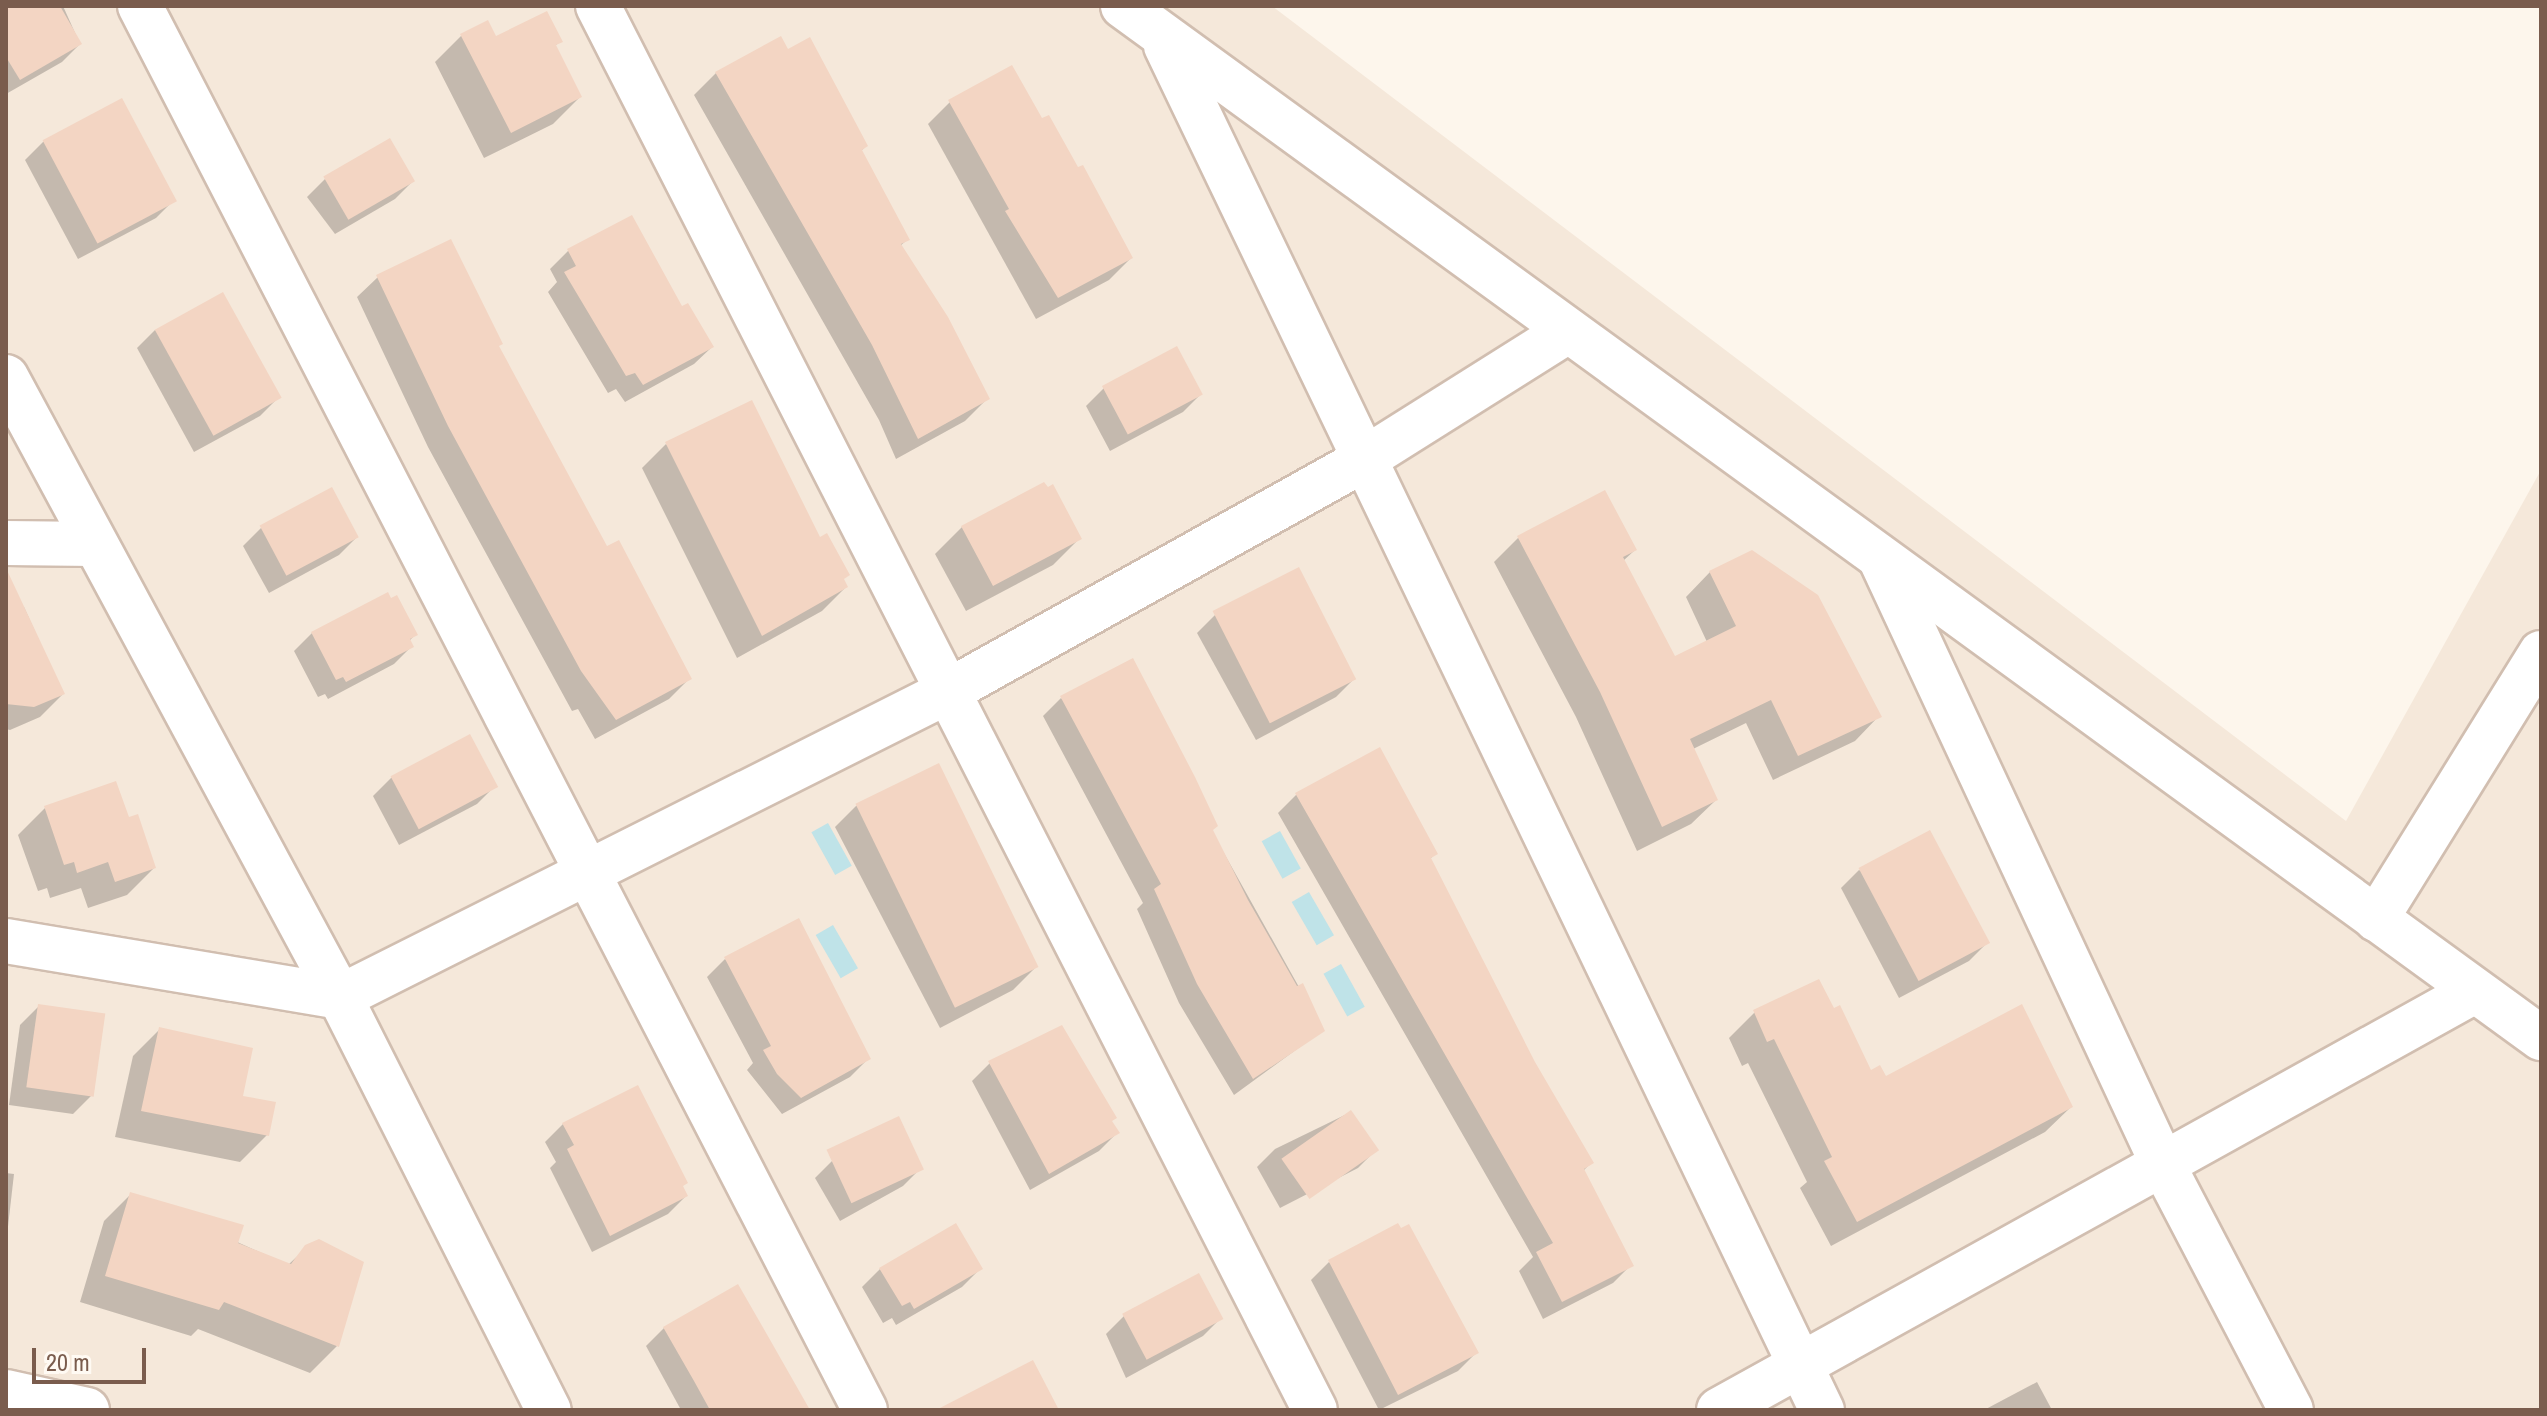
<!DOCTYPE html>
<style>
body{margin:0}
#map{position:relative;width:2547px;height:1416px;overflow:hidden;background:#fdf6ec;font-family:"Archivo Narrow",sans-serif}
div>[style]{position:absolute}
.residential>*{inset:0;background:#f5e8da}
.water>*{inset:0;background:#bfe3e8;transform-origin:0 0}
.shadow>*{inset:0;background:#0003}
.building>*{inset:0;background:#f3d5c3;transform-origin:0 0}
.roads{filter:drop-shadow(2px 0 #d1beb0) drop-shadow(-2px 0 #d1beb0) drop-shadow(0 2px #d1beb0) drop-shadow(0 -2px #d1beb0)}
.minor>*{height:44px;margin:-22px;padding:0 22px;transform-origin:22px;border-radius:22px;background:#fff}
span{translate:-50% -50%;white-space:nowrap;text-align:center;line-height:1.15;-webkit-text-stroke:7px #fffaf3;paint-order:stroke}
.frame{position:absolute;inset:0;border:8px solid #7a5c4d;pointer-events:none}
.scale{position:absolute;left:32px;top:1348px;width:114px;height:36px;box-sizing:border-box;border:4px solid #7a5c4d;border-top:0;padding-left:10px;font-size:24px;line-height:28px;white-space:nowrap;color:#7a5c4d;-webkit-text-stroke:6px #fffaf3;paint-order:stroke}
</style>
<div id="map">
<div class="residential">
<i style="clip-path:polygon(6px 6px,1272px 6px,2346px 821px,2541px 470px,2541px 1410px,6px 1410px)"></i>
</div>
<div class="water">
<i style="left:828px;top:823px;width:49px;height:19px;rotate:61deg"></i>
<i style="left:1280px;top:831px;width:43px;height:21px;rotate:61deg"></i>
<i style="left:1309px;top:892px;width:50px;height:20px;rotate:60deg"></i>
<i style="left:833px;top:925px;width:50px;height:20px;rotate:60deg"></i>
<i style="left:1341px;top:964px;width:49px;height:20px;rotate:61deg"></i>
</div>
<div class="shadow">
<i style="clip-path:polygon(6px 6px,63px 6px,80px 44px,62px 62px,6px 94px)"></i>
<i style="clip-path:polygon(462px 35px,560px 41px,554px 47px,580px 97px,553px 124px,484px 158px,435px 62px)"></i>
<i style="clip-path:polygon(788px 51px,866px 146px,860px 152px,907px 240px,900px 246px,987px 399px,965px 421px,896px 459px,879px 420px,694px 95px,716px 73px)"></i>
<i style="clip-path:polygon(121px 101px,174px 200px,156px 218px,78px 259px,25px 160px,43px 142px)"></i>
<i style="clip-path:polygon(950px 102px,1041px 121px,1131px 258px,1109px 280px,1036px 319px,928px 124px)"></i>
<i style="clip-path:polygon(389px 141px,413px 181px,395px 199px,335px 234px,307px 197px,325px 179px)"></i>
<i style="clip-path:polygon(631px 217px,681px 309px,712px 347px,694px 364px,625px 402px,616px 389px,608px 393px,548px 292px,557px 282px,550px 269px,568px 251px)"></i>
<i style="clip-path:polygon(378px 277px,498px 347px,607px 549px,690px 678px,669px 699px,595px 739px,578px 709px,572px 711px,428px 447px,357px 297px)"></i>
<i style="clip-path:polygon(155px 330px,278px 398px,260px 416px,194px 452px,137px 348px)"></i>
<i style="clip-path:polygon(1104px 388px,1201px 394px,1183px 412px,1110px 451px,1086px 406px)"></i>
<i style="clip-path:polygon(666px 444px,842px 580px,846px 587px,822px 611px,737px 658px,642px 468px)"></i>
<i style="clip-path:polygon(331px 490px,357px 537px,339px 555px,269px 593px,243px 546px,261px 528px)"></i>
<i style="clip-path:polygon(1047px 490px,1080px 538px,1053px 565px,966px 611px,935px 554px,962px 527px)"></i>
<i style="clip-path:polygon(1518px 538px,1635px 550px,1623px 561px,1674px 658px,1707px 642px,1686px 597px,1710px 572px,1879px 716px,1855px 741px,1773px 780px,1746px 723px,1693px 749px,1716px 800px,1691px 824px,1637px 851px,1576px 717px,1494px 562px)"></i>
<i style="clip-path:polygon(6px 606px,24px 607px,63px 694px,40px 717px,10px 730px,6px 729px)"></i>
<i style="clip-path:polygon(1215px 615px,1354px 679px,1336px 697px,1256px 740px,1197px 633px)"></i>
<i style="clip-path:polygon(312px 633px,415px 635px,409px 641px,412px 646px,394px 664px,328px 699px,325px 694px,318px 697px,294px 651px)"></i>
<i style="clip-path:polygon(1061px 698px,1211px 830px,1323px 1030px,1234px 1095px,1179px 1003px,1137px 909px,1143px 903px,1043px 716px)"></i>
<i style="clip-path:polygon(469px 736px,495px 786px,477px 804px,399px 845px,373px 796px,391px 778px)"></i>
<i style="clip-path:polygon(1379px 750px,1435px 854px,1430px 859px,1533px 1063px,1591px 1163px,1583px 1171px,1631px 1265px,1613px 1283px,1543px 1319px,1519px 1271px,1533px 1257px,1278px 813px,1296px 795px)"></i>
<i style="clip-path:polygon(938px 765px,1035px 968px,1013px 990px,940px 1028px,835px 827px,856px 806px)"></i>
<i style="clip-path:polygon(115px 784px,127px 820px,154px 868px,127px 895px,88px 908px,81px 888px,50px 898px,47px 888px,38px 891px,18px 835px,45px 808px)"></i>
<i style="clip-path:polygon(1859px 870px,1987px 943px,1969px 961px,1899px 998px,1841px 888px)"></i>
<i style="clip-path:polygon(725px 959px,868px 1059px,850px 1077px,782px 1114px,747px 1070px,753px 1063px,707px 977px)"></i>
<i style="clip-path:polygon(38px 1007px,91px 1096px,73px 1114px,9px 1105px,20px 1025px)"></i>
<i style="clip-path:polygon(1755px 1012px,1885px 1079px,2071px 1107px,2045px 1132px,1831px 1246px,1800px 1188px,1807px 1182px,1748px 1063px,1742px 1066px,1729px 1038px)"></i>
<i style="clip-path:polygon(160px 1029px,240px 1097px,267px 1135px,240px 1162px,115px 1137px,133px 1056px)"></i>
<i style="clip-path:polygon(990px 1063px,1111px 1122px,1117px 1133px,1099px 1151px,1030px 1190px,972px 1081px)"></i>
<i style="clip-path:polygon(1351px 1112px,1376px 1150px,1358px 1168px,1280px 1208px,1257px 1167px,1275px 1149px)"></i>
<i style="clip-path:polygon(563px 1124px,681px 1187px,686px 1196px,668px 1214px,592px 1252px,550px 1168px,556px 1162px,545px 1142px)"></i>
<i style="clip-path:polygon(833px 1160px,921px 1168px,903px 1186px,840px 1221px,815px 1178px)"></i>
<i style="clip-path:polygon(6px 1173px,14px 1174px,6px 1244px)"></i>
<i style="clip-path:polygon(131px 1194px,288px 1265px,307px 1247px,337px 1346px,310px 1373px,198px 1329px,191px 1336px,80px 1302px,104px 1221px)"></i>
<i style="clip-path:polygon(1329px 1262px,1476px 1353px,1458px 1371px,1379px 1410px,1311px 1280px)"></i>
<i style="clip-path:polygon(880px 1269px,980px 1269px,962px 1287px,896px 1325px,892px 1318px,883px 1323px,862px 1287px)"></i>
<i style="clip-path:polygon(1124px 1316px,1221px 1318px,1203px 1336px,1126px 1378px,1106px 1334px)"></i>
<i style="clip-path:polygon(664px 1328px,803px 1410px,681px 1410px,646px 1346px)"></i>
<i style="clip-path:polygon(2037px 1382px,2052px 1410px,1984px 1410px)"></i>
</div>
<div class="building">
<i style="clip-path:polygon(6px 6px,60px 6px,82px 44px,20px 80px,6px 57px)"></i>
<i style="clip-path:polygon(547px 11px,563px 42px,556px 45px,582px 97px,511px 133px,460px 34px,488px 20px,496px 36px)"></i>
<i style="clip-path:polygon(781px 36px,788px 49px,810px 37px,868px 146px,862px 150px,910px 240px,901px 244px,948px 317px,990px 399px,918px 439px,872px 345px,715px 72px)"></i>
<i style="clip-path:polygon(1012px 65px,1042px 118px,1049px 115px,1078px 167px,1083px 165px,1133px 258px,1058px 298px,1005px 211px,1009px 209px,948px 100px)"></i>
<i style="left:122px;top:98px;width:117px;height:90px;rotate:62deg"></i>
<i style="left:390px;top:138px;width:50px;height:77px;rotate:60deg"></i>
<i style="clip-path:polygon(632px 215px,682px 306px,688px 303px,714px 347px,643px 385px,635px 373px,626px 376px,564px 272px,576px 266px,567px 249px)"></i>
<i style="clip-path:polygon(451px 239px,503px 344px,499px 346px,607px 546px,619px 540px,692px 679px,616px 720px,581px 671px,448px 426px,376px 275px)"></i>
<i style="left:223px;top:292px;width:121px;height:78px;rotate:61deg"></i>
<i style="left:1177px;top:346px;width:55px;height:85px;rotate:62deg"></i>
<i style="clip-path:polygon(752px 400px,820px 537px,827px 533px,850px 575px,844px 579px,848px 587px,762px 636px,665px 442px)"></i>
<i style="clip-path:polygon(1044px 482px,1048px 487px,1053px 484px,1082px 539px,993px 586px,961px 526px)"></i>
<i style="left:332px;top:487px;width:57px;height:82px;rotate:62deg"></i>
<i style="clip-path:polygon(1605px 490px,1637px 550px,1623px 557px,1675px 656px,1736px 626px,1709px 571px,1752px 550px,1818px 595px,1882px 717px,1798px 756px,1771px 700px,1690px 739px,1718px 800px,1662px 827px,1600px 692px,1517px 536px)"></i>
<i style="left:1299px;top:567px;width:126px;height:97px;rotate:63deg"></i>
<i style="clip-path:polygon(6px 568px,65px 694px,34px 707px,6px 704px)"></i>
<i style="clip-path:polygon(388px 592px,391px 598px,397px 595px,418px 635px,410px 639px,414px 647px,346px 682px,343px 677px,336px 680px,311px 632px)"></i>
<i style="clip-path:polygon(1133px 658px,1195px 777px,1218px 826px,1213px 830px,1248px 900px,1297px 986px,1303px 983px,1325px 1031px,1253px 1079px,1197px 984px,1154px 889px,1161px 884px,1060px 696px)"></i>
<i style="left:470px;top:734px;width:60px;height:90px;rotate:62deg"></i>
<i style="clip-path:polygon(1380px 747px,1438px 854px,1431px 858px,1535px 1062px,1594px 1163px,1584px 1169px,1634px 1266px,1562px 1302px,1536px 1252px,1553px 1243px,1295px 793px)"></i>
<i style="left:939px;top:763px;width:227px;height:93px;rotate:64deg"></i>
<i style="clip-path:polygon(116px 781px,129px 817px,138px 814px,156px 868px,115px 882px,108px 862px,77px 873px,74px 862px,64px 865px,44px 806px)"></i>
<i style="left:1930px;top:830px;width:128px;height:81px;rotate:62deg"></i>
<i style="clip-path:polygon(799px 918px,871px 1059px,801px 1098px,777px 1074px,763px 1050px,771px 1046px,724px 957px)"></i>
<i style="clip-path:polygon(1819px 979px,1834px 1008px,1840px 1005px,1871px 1070px,1880px 1065px,1886px 1076px,2022px 1004px,2073px 1107px,1857px 1222px,1824px 1161px,1832px 1157px,1774px 1039px,1767px 1042px,1753px 1010px)"></i>
<i style="left:38px;top:1004px;width:68px;height:84px;rotate:8deg"></i>
<i style="clip-path:polygon(1062px 1025px,1117px 1118px,1112px 1121px,1120px 1133px,1049px 1174px,988px 1061px)"></i>
<i style="clip-path:polygon(159px 1027px,253px 1048px,243px 1096px,276px 1102px,269px 1136px,141px 1111px)"></i>
<i style="clip-path:polygon(638px 1085px,688px 1183px,683px 1186px,688px 1196px,610px 1236px,567px 1149px,574px 1145px,562px 1123px)"></i>
<i style="left:1351px;top:1110px;width:49px;height:85px;rotate:55deg"></i>
<i style="left:899px;top:1116px;width:59px;height:80px;rotate:65deg"></i>
<i style="clip-path:polygon(130px 1192px,244px 1225px,238px 1243px,291px 1264px,305px 1245px,319px 1239px,364px 1262px,339px 1347px,224px 1302px,219px 1310px,105px 1276px)"></i>
<i style="clip-path:polygon(956px 1223px,983px 1269px,914px 1309px,910px 1302px,902px 1306px,879px 1268px)"></i>
<i style="clip-path:polygon(1398px 1223px,1401px 1228px,1409px 1224px,1479px 1353px,1398px 1395px,1328px 1260px)"></i>
<i style="left:1199px;top:1273px;width:52px;height:87px;rotate:62deg"></i>
<i style="clip-path:polygon(738px 1284px,769px 1338px,810px 1410px,710px 1410px,694px 1381px,663px 1327px)"></i>
<i style="clip-path:polygon(1033px 1360px,1059px 1410px,936px 1410px)"></i>
</div>
<div class="roads">
<div class="minor">
<i style="left:140px;top:6px;width:1580px;rotate:62.69deg"></i>
<i style="left:598px;top:6px;width:1576px;rotate:62.95deg"></i>
<i style="left:1123px;top:6px;width:1754px;rotate:36.05deg"></i>
<i style="left:1166px;top:46px;width:1514px;rotate:64.32deg"></i>
<i style="left:6px;top:377px;width:704px;rotate:61.69deg"></i>
<i style="left:340px;top:997px;width:463px;rotate:63.2deg"></i>
<i style="left:6px;top:543px;width:88px;rotate:0.7deg"></i>
<i style="left:1882px;top:562px;width:665px;rotate:65.01deg"></i>
<i style="left:2163px;top:1165px;width:276px;rotate:62.4deg"></i>
<i style="left:2376px;top:919px;width:313px;rotate:-58.2deg"></i>
<i style="left:6px;top:941px;width:339px;rotate:9.5deg"></i>
<i style="left:340px;top:997px;width:677px;rotate:-26.68deg"></i>
<i style="left:945px;top:693px;width:479px;rotate:-29.1deg"></i>
<i style="left:1363px;top:460px;width:240px;rotate:-32.2deg"></i>
<i style="left:6px;top:1392px;width:83px;rotate:12.5deg"></i>
<i style="left:1719px;top:1410px;width:864px;rotate:-29deg"></i>
</div>
</div>
<div class="frame"></div>
<div class="scale">20 m</div>
</div>
